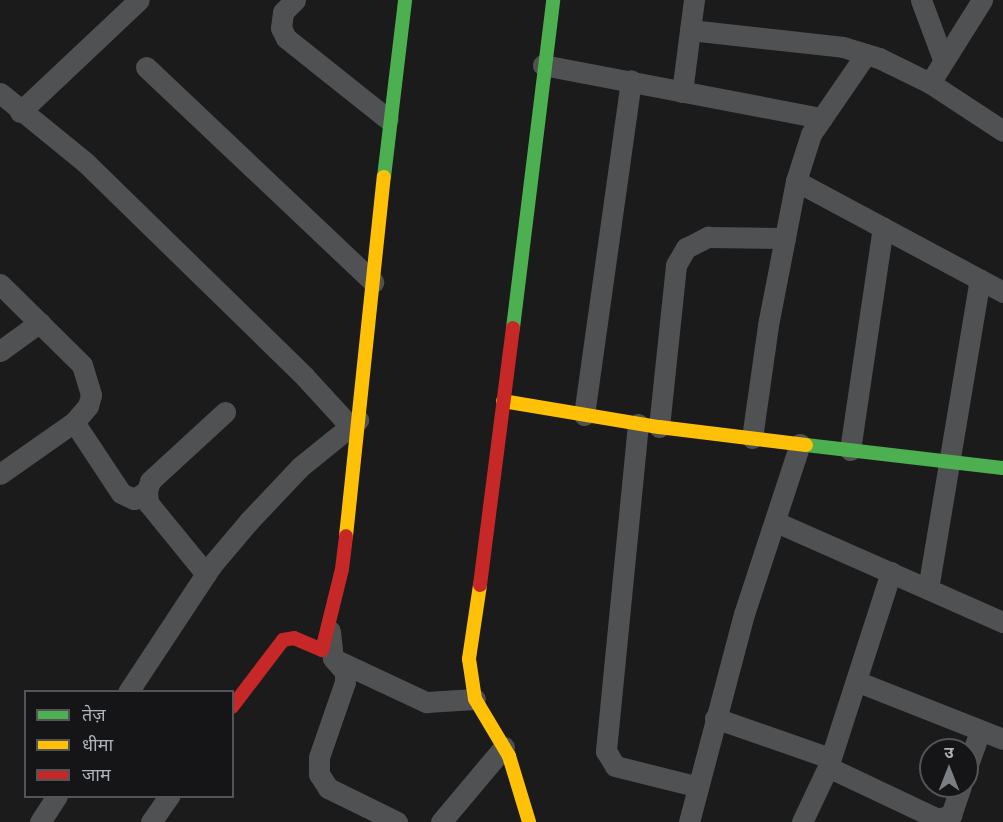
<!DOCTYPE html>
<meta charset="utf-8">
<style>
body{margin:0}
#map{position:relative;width:1003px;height:822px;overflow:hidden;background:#1b1b1b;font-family:Commissioner,"Noto Sans Devanagari",sans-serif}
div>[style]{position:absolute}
.street>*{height:21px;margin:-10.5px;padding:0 10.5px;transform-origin:10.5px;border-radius:10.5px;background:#505153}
.fast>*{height:14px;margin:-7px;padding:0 7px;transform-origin:7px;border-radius:7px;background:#4caf50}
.slow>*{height:14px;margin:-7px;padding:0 7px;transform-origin:7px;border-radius:7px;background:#ffc107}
.jam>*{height:14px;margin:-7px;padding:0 7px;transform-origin:7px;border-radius:7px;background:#c62828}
span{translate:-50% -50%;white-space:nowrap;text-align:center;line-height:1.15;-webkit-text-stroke:6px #151517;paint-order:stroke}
.legend{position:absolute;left:24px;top:690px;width:210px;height:108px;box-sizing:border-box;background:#151517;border:2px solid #525458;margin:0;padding:8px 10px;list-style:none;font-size:18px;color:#aeb3ba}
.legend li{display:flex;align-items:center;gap:12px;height:30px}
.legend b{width:30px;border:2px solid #525458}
.north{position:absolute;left:919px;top:738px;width:60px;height:60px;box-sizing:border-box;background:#151517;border:2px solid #525458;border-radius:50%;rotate:0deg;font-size:16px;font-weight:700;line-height:24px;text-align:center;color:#aeb3ba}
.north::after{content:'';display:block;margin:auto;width:21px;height:27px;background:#7b7e82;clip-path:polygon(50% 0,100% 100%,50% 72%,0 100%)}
</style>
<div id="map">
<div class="street">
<i style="left:295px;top:0;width:17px;rotate:135deg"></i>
<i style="left:283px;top:12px;width:16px;rotate:97deg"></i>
<i style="left:281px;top:28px;width:11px;rotate:63deg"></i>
<i style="left:286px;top:38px;width:130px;rotate:38.5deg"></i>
<i style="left:921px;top:0;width:63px;rotate:69.6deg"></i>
<i style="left:690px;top:30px;width:154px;rotate:6.3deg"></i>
<i style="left:843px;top:47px;width:38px;rotate:17deg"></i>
<i style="left:879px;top:58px;width:57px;rotate:26.1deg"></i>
<i style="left:930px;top:83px;width:87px;rotate:33.3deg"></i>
<i style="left:543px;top:65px;width:284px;rotate:10.8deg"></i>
<i style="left:146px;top:67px;width:313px;rotate:43.4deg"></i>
<i style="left:930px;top:83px;width:98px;rotate:-57.9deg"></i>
<i style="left:682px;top:92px;width:93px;rotate:-82.6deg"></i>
<i style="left:0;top:93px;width:111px;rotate:39.1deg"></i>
<i style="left:86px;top:163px;width:306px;rotate:44.3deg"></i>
<i style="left:305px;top:377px;width:67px;rotate:47.4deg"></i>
<i style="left:20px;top:112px;width:163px;rotate:-43.3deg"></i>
<i style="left:796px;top:181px;width:235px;rotate:28.2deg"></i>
<i style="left:0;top:284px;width:115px;rotate:44.6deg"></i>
<i style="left:82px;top:365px;width:31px;rotate:73deg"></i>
<i style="left:91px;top:395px;width:11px;rotate:105deg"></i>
<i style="left:88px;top:406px;width:21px;rotate:131deg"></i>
<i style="left:74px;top:422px;width:90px;rotate:144.9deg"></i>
<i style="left:0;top:351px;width:49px;rotate:-35.9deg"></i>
<i style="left:584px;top:415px;width:338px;rotate:-82deg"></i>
<i style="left:74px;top:422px;width:85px;rotate:56.5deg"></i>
<i style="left:121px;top:493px;width:14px;rotate:25deg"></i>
<i style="left:134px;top:499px;width:15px;rotate:-32deg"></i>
<i style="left:638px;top:424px;width:329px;rotate:95.6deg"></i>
<i style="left:606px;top:751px;width:17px;rotate:59deg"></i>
<i style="left:615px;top:766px;width:82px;rotate:14deg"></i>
<i style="left:659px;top:427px;width:163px;rotate:-84deg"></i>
<i style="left:676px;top:265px;width:20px;rotate:-60deg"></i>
<i style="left:686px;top:248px;width:25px;rotate:-27deg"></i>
<i style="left:708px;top:237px;width:77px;rotate:0.7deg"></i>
<i style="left:752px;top:438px;width:114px;rotate:-81.9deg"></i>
<i style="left:768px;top:325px;width:147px;rotate:-79deg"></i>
<i style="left:796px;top:181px;width:49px;rotate:-72.3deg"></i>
<i style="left:811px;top:134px;width:97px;rotate:-55.5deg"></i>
<i style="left:850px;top:450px;width:225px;rotate:-81.6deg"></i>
<i style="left:776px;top:522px;width:248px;rotate:23.8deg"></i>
<i style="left:206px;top:574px;width:92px;rotate:-129.2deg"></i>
<i style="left:148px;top:503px;width:12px;rotate:-95deg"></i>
<i style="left:147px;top:491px;width:10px;rotate:-73deg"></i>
<i style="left:150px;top:481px;width:102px;rotate:-42.6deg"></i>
<i style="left:928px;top:589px;width:314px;rotate:-80.5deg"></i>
<i style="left:330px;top:631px;width:27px;rotate:84deg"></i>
<i style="left:333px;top:658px;width:18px;rotate:49deg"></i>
<i style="left:345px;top:672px;width:10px;rotate:90deg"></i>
<i style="left:345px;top:682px;width:79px;rotate:109.1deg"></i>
<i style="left:319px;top:757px;width:17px;rotate:90deg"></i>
<i style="left:319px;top:774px;width:17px;rotate:57deg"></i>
<i style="left:328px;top:788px;width:77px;rotate:26.2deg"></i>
<i style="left:334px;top:659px;width:102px;rotate:25.1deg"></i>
<i style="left:426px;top:702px;width:49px;rotate:-3.5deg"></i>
<i style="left:856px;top:681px;width:158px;rotate:21.5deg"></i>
<i style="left:128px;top:692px;width:151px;rotate:-56.6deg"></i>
<i style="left:211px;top:566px;width:59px;rotate:-49.8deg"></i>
<i style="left:249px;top:521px;width:74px;rotate:-46.6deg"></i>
<i style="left:300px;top:467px;width:75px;rotate:-39deg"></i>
<i style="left:715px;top:718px;width:122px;rotate:19.2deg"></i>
<i style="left:828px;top:767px;width:122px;rotate:25.3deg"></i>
<i style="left:938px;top:819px;width:14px;rotate:-17deg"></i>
<i style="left:951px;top:815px;width:31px;rotate:-71deg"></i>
<i style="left:967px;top:767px;width:37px;rotate:-70deg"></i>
<i style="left:40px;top:822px;width:31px;rotate:-57deg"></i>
<i style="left:151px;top:822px;width:32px;rotate:-55deg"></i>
<i style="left:441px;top:822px;width:98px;rotate:-50deg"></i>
<i style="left:689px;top:822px;width:215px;rotate:-75.2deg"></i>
<i style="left:744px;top:614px;width:179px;rotate:-71.8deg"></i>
<i style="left:802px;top:822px;width:61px;rotate:-64.7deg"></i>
<i style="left:828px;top:767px;width:205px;rotate:-72.1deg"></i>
</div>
<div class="fast">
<i style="left:384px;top:177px;width:178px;rotate:-83.2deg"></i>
<i style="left:513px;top:328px;width:330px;rotate:-83deg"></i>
<i style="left:806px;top:445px;width:198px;rotate:6.7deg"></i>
</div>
<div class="slow">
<i style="left:503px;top:401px;width:158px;rotate:9.5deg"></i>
<i style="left:659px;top:427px;width:148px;rotate:7deg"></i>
<i style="left:346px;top:536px;width:361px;rotate:-84deg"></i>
<i style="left:480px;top:585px;width:75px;rotate:98.5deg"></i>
<i style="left:469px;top:659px;width:40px;rotate:81.5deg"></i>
<i style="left:475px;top:699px;width:66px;rotate:59.2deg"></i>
<i style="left:509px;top:756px;width:69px;rotate:73.1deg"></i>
</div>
<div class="jam">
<i style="left:480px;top:585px;width:259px;rotate:-82.7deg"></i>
<i style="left:232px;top:707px;width:84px;rotate:-52.7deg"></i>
<i style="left:283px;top:640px;width:11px;rotate:-10deg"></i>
<i style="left:294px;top:638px;width:30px;rotate:23deg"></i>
<i style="left:322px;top:650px;width:83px;rotate:-76.1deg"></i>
<i style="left:342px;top:569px;width:33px;rotate:-83deg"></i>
</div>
<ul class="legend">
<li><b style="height:8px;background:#4caf50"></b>तेज़</li>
<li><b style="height:8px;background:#ffc107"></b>धीमा</li>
<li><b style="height:8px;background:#c62828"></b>जाम</li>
</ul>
<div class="north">उ</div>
</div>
